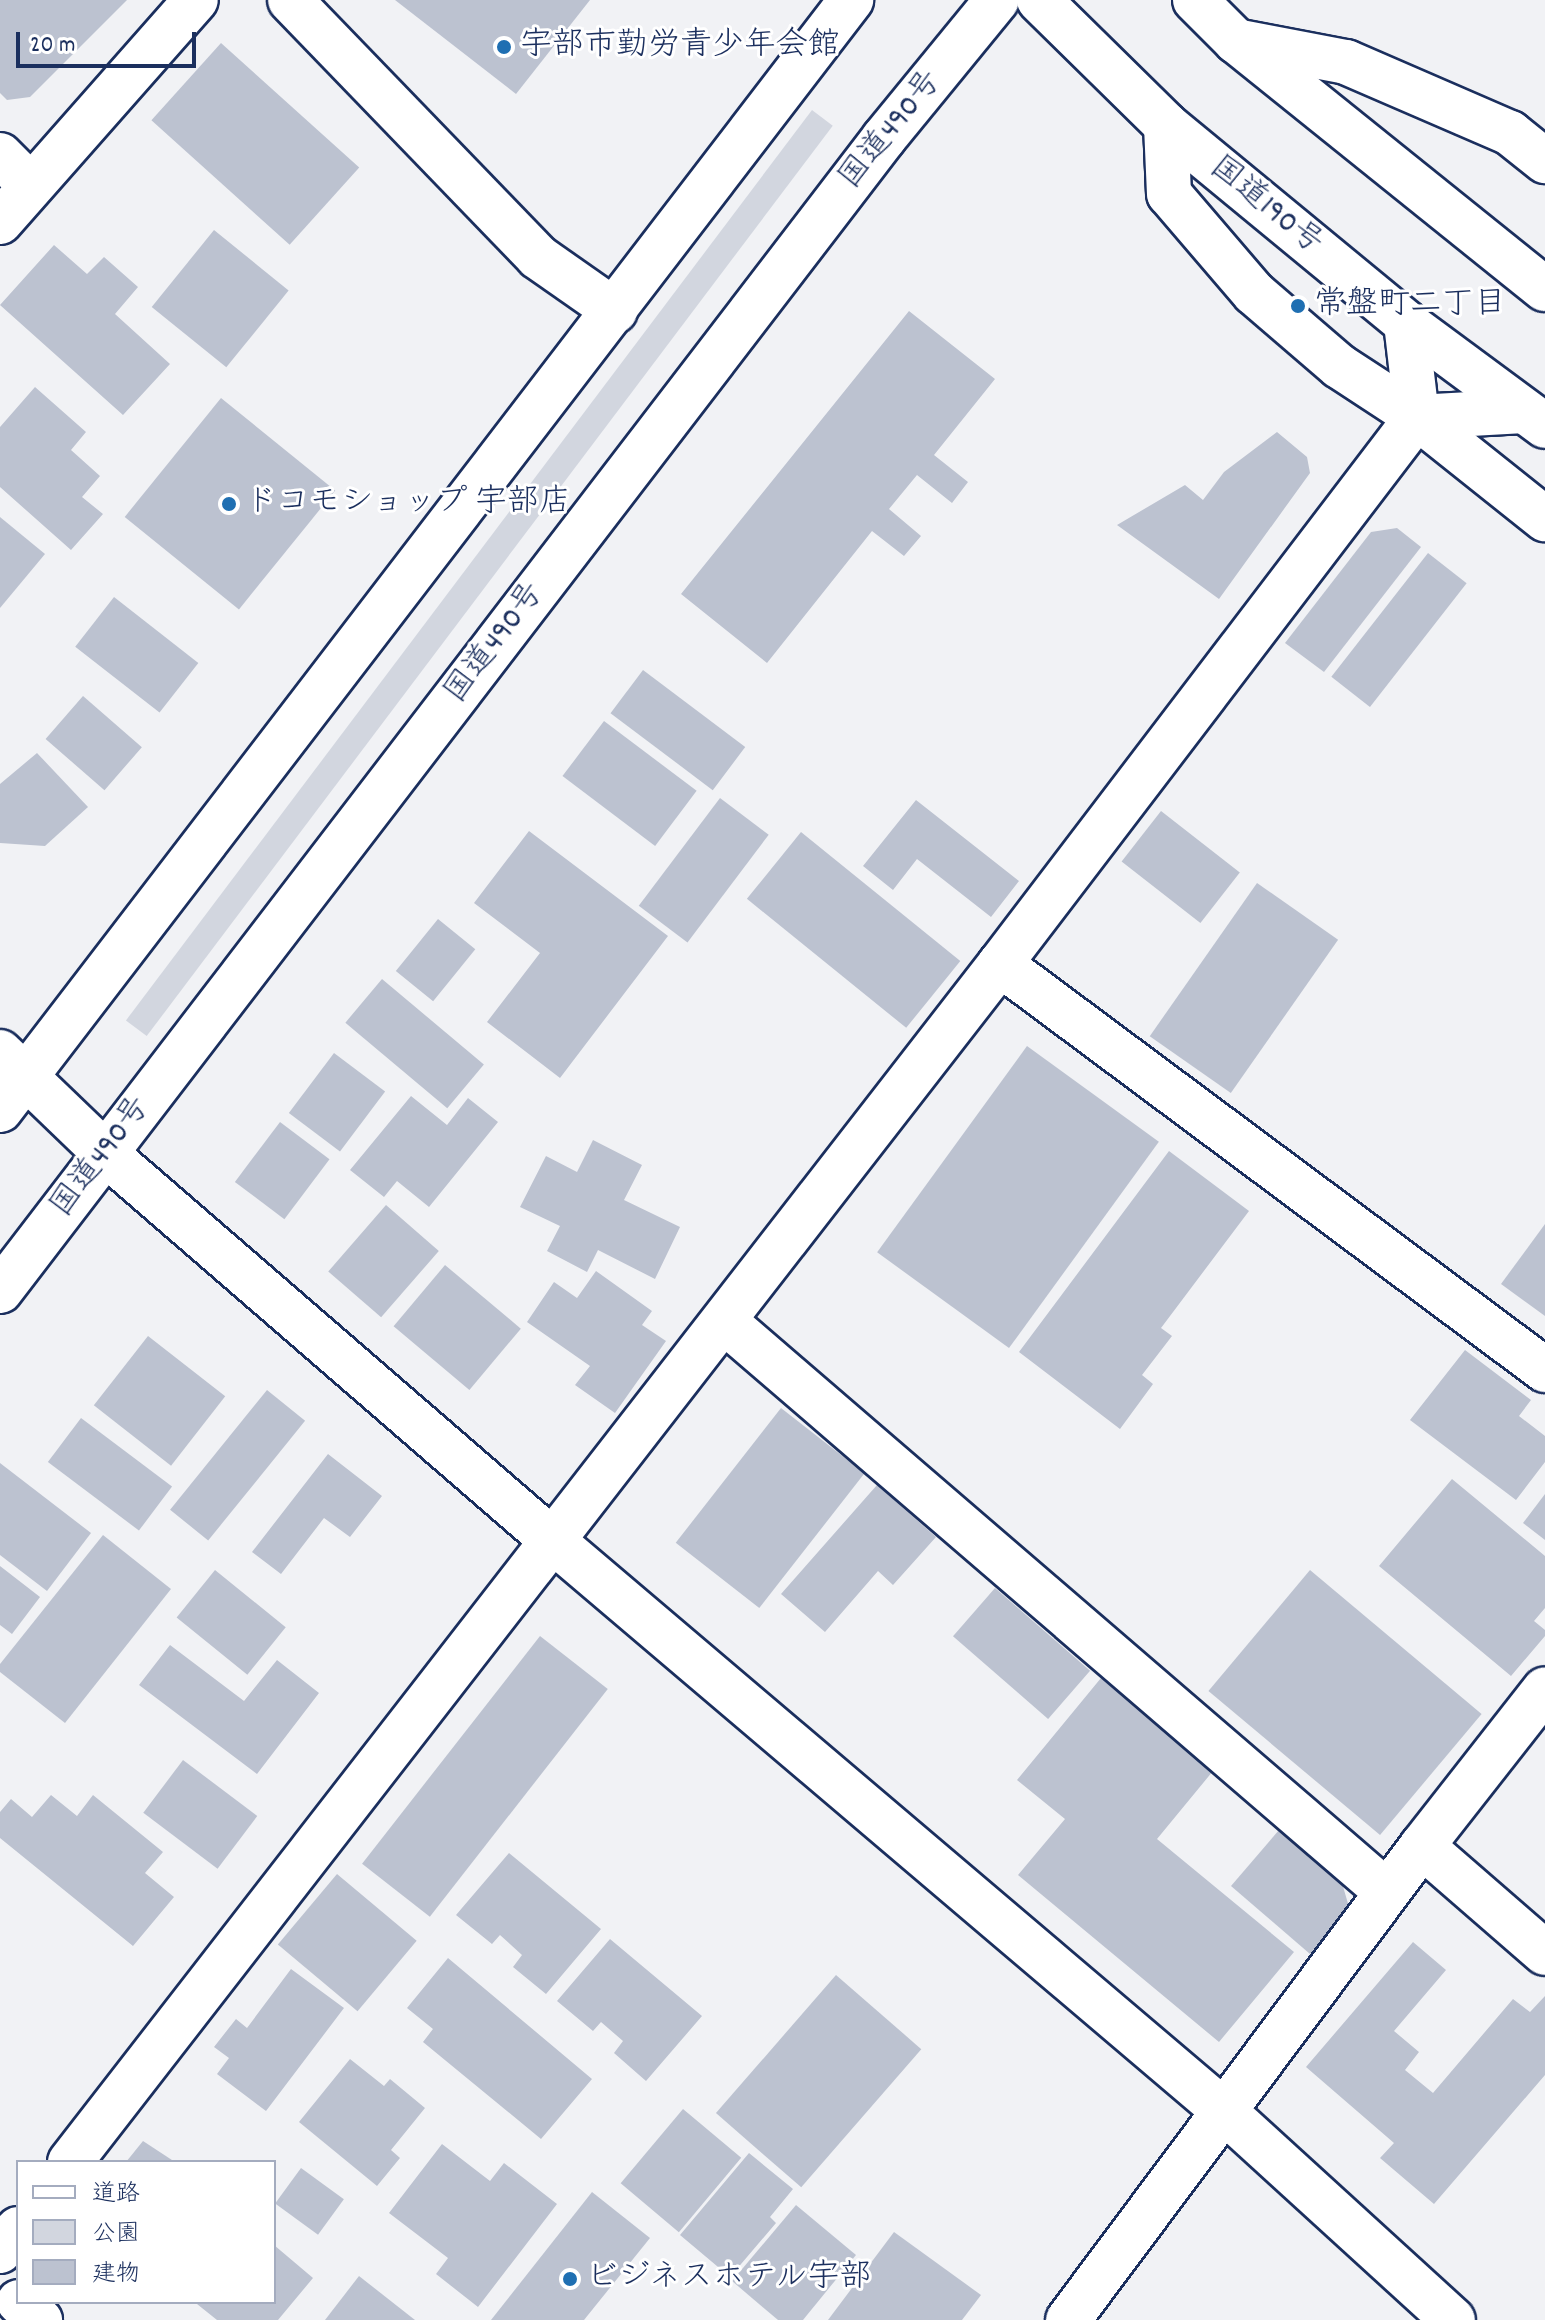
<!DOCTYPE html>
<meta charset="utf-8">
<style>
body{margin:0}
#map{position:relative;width:1545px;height:2320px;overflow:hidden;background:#f1f2f5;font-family:Dekko,"Klee One",sans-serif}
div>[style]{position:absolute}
.green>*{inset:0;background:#d2d6df;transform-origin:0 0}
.building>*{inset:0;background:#bcc2d0;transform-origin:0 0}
.roads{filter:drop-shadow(2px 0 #1b2f5e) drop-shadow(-2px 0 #1b2f5e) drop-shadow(0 2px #1b2f5e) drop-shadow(0 -2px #1b2f5e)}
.minor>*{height:44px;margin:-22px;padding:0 22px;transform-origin:22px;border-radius:22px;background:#fff}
.highway>*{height:44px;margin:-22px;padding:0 22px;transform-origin:22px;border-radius:22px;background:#fff}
.dots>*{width:22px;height:22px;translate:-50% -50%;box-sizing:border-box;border:4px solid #fff;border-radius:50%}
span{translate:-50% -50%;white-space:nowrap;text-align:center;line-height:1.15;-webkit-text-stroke:6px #fff;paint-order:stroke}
.poi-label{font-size:32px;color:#1b2f5e}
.left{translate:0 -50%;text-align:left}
.street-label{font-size:32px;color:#1b2f5e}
.legend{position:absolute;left:16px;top:2160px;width:260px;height:144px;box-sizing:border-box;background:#fff;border:2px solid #a4acbf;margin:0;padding:10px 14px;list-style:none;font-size:24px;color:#1b2f5e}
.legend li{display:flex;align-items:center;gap:16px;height:40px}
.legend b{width:40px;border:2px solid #a4acbf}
.scale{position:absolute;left:16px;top:32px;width:180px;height:36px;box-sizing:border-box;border:4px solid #1b2f5e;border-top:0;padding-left:10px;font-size:24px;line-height:28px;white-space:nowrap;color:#1b2f5e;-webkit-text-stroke:6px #fff;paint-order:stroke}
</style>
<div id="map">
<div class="green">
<i style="left:812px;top:110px;width:26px;height:1140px;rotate:37deg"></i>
</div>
<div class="building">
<i style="clip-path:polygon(0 0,127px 0,30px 97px,7px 100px,0 93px)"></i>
<i style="clip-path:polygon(395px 0,590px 0,516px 94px)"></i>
<i style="left:221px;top:43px;width:186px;height:104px;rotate:42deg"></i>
<i style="left:214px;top:230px;width:96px;height:99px;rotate:39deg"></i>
<i style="clip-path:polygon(54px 245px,87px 274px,104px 257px,138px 287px,115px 314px,170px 364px,123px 415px,0 305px)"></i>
<i style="clip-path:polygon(909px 311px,995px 379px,934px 455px,968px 482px,952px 503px,917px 475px,889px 509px,921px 536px,904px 556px,872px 531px,767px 663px,681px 594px)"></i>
<i style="clip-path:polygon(35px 387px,86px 432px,71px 450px,100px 476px,82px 497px,103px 514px,71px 550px,0 487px,0 427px)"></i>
<i style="left:221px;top:398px;width:147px;height:153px;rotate:39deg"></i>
<i style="clip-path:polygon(1277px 432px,1307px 457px,1310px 473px,1219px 599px,1117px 525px,1185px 485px,1203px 500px,1224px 472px)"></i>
<i style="clip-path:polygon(0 517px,45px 554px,0 608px)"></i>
<i style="clip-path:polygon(1397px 528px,1421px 547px,1324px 672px,1285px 643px,1371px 532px)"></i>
<i style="left:1428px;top:553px;width:49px;height:157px;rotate:38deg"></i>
<i style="left:114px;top:597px;width:107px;height:63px;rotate:38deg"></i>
<i style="left:643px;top:670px;width:128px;height:54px;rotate:37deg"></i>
<i style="left:83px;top:696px;width:78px;height:57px;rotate:41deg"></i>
<i style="left:604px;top:721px;width:116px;height:69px;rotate:37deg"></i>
<i style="clip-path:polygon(37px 753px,88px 807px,45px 846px,0 843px,0 784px)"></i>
<i style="left:720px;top:798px;width:61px;height:135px;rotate:37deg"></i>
<i style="clip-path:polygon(916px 800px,1019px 881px,991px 917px,917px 859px,893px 890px,863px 866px)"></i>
<i style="left:1161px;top:811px;width:100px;height:64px;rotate:38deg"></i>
<i style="clip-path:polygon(529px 831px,668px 936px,560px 1078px,487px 1022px,540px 953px,474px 903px)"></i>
<i style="left:801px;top:832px;width:205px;height:86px;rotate:39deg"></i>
<i style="left:1257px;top:883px;width:99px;height:187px;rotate:35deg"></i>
<i style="left:438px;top:919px;width:48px;height:67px;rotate:39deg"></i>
<i style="left:382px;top:979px;width:133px;height:57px;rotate:40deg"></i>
<i style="left:1027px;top:1046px;width:163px;height:255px;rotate:36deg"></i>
<i style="left:334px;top:1053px;width:64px;height:75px;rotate:37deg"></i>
<i style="clip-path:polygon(411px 1096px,447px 1125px,468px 1098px,498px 1122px,429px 1207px,397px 1181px,384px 1197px,350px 1170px)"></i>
<i style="left:280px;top:1122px;width:62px;height:75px;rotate:37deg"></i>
<i style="clip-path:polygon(593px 1140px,642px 1165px,624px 1200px,680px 1227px,655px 1279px,598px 1250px,587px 1272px,547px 1251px,560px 1226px,520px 1207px,546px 1156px,577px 1172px)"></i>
<i style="clip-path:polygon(1169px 1151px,1249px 1211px,1161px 1328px,1172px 1336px,1142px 1375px,1153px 1384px,1120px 1429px,1019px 1352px)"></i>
<i style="left:386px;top:1205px;width:70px;height:88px;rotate:41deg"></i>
<i style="clip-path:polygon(1545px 1224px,1545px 1316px,1501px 1284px)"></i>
<i style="left:445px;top:1265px;width:99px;height:80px;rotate:40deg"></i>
<i style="clip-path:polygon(596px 1271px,652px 1311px,642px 1325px,666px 1341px,615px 1413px,575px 1385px,590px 1366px,527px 1322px,554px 1282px,577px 1298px)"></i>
<i style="left:148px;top:1336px;width:98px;height:88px;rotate:38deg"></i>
<i style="clip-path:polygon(1465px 1350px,1531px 1400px,1519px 1416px,1545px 1436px,1545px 1462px,1516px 1500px,1410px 1420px)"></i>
<i style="left:267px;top:1390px;width:49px;height:154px;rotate:39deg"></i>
<i style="left:781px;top:1408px;width:106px;height:171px;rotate:38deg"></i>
<i style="left:81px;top:1418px;width:114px;height:55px;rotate:37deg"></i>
<i style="clip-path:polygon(328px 1454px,382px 1496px,350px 1537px,324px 1518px,281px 1574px,252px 1552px)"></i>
<i style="clip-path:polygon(0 1463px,91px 1533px,47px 1591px,0 1555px)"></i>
<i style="clip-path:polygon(1452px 1479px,1545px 1556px,1545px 1608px,1534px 1621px,1545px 1630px,1545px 1636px,1511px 1676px,1379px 1566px)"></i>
<i style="clip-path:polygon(877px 1485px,936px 1537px,893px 1585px,878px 1571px,825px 1632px,781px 1594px)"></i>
<i style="clip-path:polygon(1545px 1494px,1545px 1540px,1523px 1523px)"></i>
<i style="clip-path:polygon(103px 1535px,171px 1589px,65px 1723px,0 1672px,0 1664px)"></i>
<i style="clip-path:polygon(0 1566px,40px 1597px,12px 1634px,0 1625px)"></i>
<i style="left:215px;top:1570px;width:91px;height:61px;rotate:39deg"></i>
<i style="left:1310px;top:1570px;width:224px;height:158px;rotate:40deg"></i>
<i style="left:995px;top:1588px;width:126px;height:64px;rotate:41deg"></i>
<i style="left:540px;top:1636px;width:86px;height:289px;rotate:38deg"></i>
<i style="clip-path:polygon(170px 1645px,244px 1701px,277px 1660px,319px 1693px,257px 1774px,139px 1685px)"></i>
<i style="clip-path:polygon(1101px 1678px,1213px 1771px,1157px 1839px,1294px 1952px,1219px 2042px,1018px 1875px,1065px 1819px,1017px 1780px)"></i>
<i style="left:183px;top:1760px;width:93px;height:66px;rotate:37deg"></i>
<i style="clip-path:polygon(51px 1795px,77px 1816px,93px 1795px,163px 1852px,145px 1873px,174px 1897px,133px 1946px,0 1838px,0 1812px,11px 1799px,32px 1817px)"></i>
<i style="clip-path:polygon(1279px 1830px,1342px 1883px,1349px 1907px,1310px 1954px,1231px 1886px)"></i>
<i style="clip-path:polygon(509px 1853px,601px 1929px,546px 1994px,513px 1967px,522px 1955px,500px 1935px,492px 1944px,456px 1915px)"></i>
<i style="left:337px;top:1874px;width:104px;height:92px;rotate:40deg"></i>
<i style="clip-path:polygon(610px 1939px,702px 2016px,646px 2081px,614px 2053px,623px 2041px,601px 2022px,593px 2031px,557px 2001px)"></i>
<i style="clip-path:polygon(1413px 1942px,1446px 1970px,1394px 2031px,1419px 2052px,1405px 2070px,1433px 2093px,1513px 1999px,1530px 2012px,1545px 1996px,1545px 2075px,1434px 2204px,1380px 2158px,1394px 2143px,1306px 2067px)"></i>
<i style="clip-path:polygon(448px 1958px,592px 2079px,541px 2139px,423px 2042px,433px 2029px,407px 2008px)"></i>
<i style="clip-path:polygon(291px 1969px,344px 2008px,266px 2111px,217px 2074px,229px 2058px,214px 2047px,236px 2019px,247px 2028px)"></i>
<i style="left:836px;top:1975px;width:113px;height:183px;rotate:41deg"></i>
<i style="clip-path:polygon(350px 2059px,384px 2086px,390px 2079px,425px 2108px,391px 2150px,400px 2158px,377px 2186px,299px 2122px)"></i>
<i style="left:683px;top:2109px;width:76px;height:97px;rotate:40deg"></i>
<i style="clip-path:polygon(143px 2141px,175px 2162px,126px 2162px)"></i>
<i style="clip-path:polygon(442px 2144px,490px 2181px,504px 2163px,557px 2204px,478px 2307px,436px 2274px,448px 2258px,389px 2213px)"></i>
<i style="clip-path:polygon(749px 2153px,793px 2189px,770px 2217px,776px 2223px,730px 2277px,680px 2235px)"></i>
<i style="left:301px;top:2168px;width:53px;height:44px;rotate:36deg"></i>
<i style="clip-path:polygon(592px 2192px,650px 2238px,584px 2320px,491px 2320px)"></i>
<i style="clip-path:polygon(796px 2205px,856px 2255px,803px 2320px,778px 2320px,732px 2281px)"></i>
<i style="clip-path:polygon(894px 2232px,981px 2295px,962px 2320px,828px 2320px)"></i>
<i style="clip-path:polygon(274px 2245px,313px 2278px,278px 2320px,217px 2320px,197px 2304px,274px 2302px)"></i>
<i style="clip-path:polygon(359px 2276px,415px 2320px,325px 2320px)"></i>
</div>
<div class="roads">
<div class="minor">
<i style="left:290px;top:0;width:357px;rotate:46deg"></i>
<i style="left:538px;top:257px;width:94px;rotate:35deg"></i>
<i style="left:1236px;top:41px;width:112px;rotate:10.8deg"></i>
<i style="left:1346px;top:62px;width:179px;rotate:23.4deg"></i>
<i style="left:1510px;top:133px;width:45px;rotate:38.7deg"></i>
<i style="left:0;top:155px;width:42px;rotate:45deg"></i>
<i style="left:0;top:222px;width:296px;rotate:-48.6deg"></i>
<i style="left:1000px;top:964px;width:680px;rotate:36.68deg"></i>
<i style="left:0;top:1052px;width:147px;rotate:43.9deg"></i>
<i style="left:106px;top:1154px;width:591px;rotate:40.89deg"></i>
<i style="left:553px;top:1541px;width:880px;rotate:40.35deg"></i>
<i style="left:1224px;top:2111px;width:310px;rotate:42.4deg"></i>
<i style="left:724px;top:1321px;width:875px;rotate:40.74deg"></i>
<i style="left:1422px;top:1846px;width:163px;rotate:41deg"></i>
<i style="left:70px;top:2162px;width:1517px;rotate:-52.18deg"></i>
<i style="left:1000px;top:964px;width:688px;rotate:-52.68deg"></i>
<i style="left:1417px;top:417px;width:93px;rotate:-146.8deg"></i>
<i style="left:1339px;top:366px;width:112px;rotate:-139.3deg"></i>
<i style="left:1254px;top:293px;width:130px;rotate:-130.6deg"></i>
<i style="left:1169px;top:194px;width:69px;rotate:-92.5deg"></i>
<i style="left:0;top:2251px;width:28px;rotate:-51deg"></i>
<i style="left:19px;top:2302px;width:28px;rotate:41deg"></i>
<i style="left:1068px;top:2320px;width:592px;rotate:-53.25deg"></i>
<i style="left:1422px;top:1846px;width:199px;rotate:-51.9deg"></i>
</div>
<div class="highway">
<i style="left:1039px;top:0;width:178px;rotate:44.5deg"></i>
<i style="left:1166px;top:125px;width:311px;rotate:39.5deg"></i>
<i style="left:1406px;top:323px;width:173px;rotate:36.5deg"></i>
<i style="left:1195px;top:0;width:58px;rotate:45deg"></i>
<i style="left:1236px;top:41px;width:396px;rotate:38.8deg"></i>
<i style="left:1406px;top:323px;width:95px;rotate:83.3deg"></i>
<i style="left:1417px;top:417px;width:164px;rotate:38.6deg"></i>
<i style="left:1417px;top:417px;width:107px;rotate:-3.2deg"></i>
<i style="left:0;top:1110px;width:1399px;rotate:-52.52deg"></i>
<i style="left:0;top:1291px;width:1453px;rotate:-52.52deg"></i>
<i style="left:884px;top:138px;width:178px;rotate:-50.7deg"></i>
</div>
</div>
<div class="dots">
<i style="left:504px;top:47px;background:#1f6fb2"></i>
<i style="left:1298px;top:306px;background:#1f6fb2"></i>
<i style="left:229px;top:504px;background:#1f6fb2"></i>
<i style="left:570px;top:2279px;background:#1f6fb2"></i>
</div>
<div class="poi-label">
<span class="left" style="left:520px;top:47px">宇部市勤労青少年会館</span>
<span class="left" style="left:1314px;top:306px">常盤町二丁目</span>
<span class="left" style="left:245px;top:504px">ドコモショップ 宇部店</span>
<span class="left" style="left:586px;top:2279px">ビジネスホテル宇部</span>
</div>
<div class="street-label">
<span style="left:892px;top:131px;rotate:-51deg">国道490号</span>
<span style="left:1265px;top:207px;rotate:39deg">国道190号</span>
<span style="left:496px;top:644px;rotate:-53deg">国道490号</span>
<span style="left:102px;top:1158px;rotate:-53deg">国道490号</span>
</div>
<ul class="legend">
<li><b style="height:10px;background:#fff"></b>道路</li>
<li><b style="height:22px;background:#d2d6df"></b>公園</li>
<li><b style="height:22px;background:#bcc2d0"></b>建物</li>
</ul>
<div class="scale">20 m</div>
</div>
